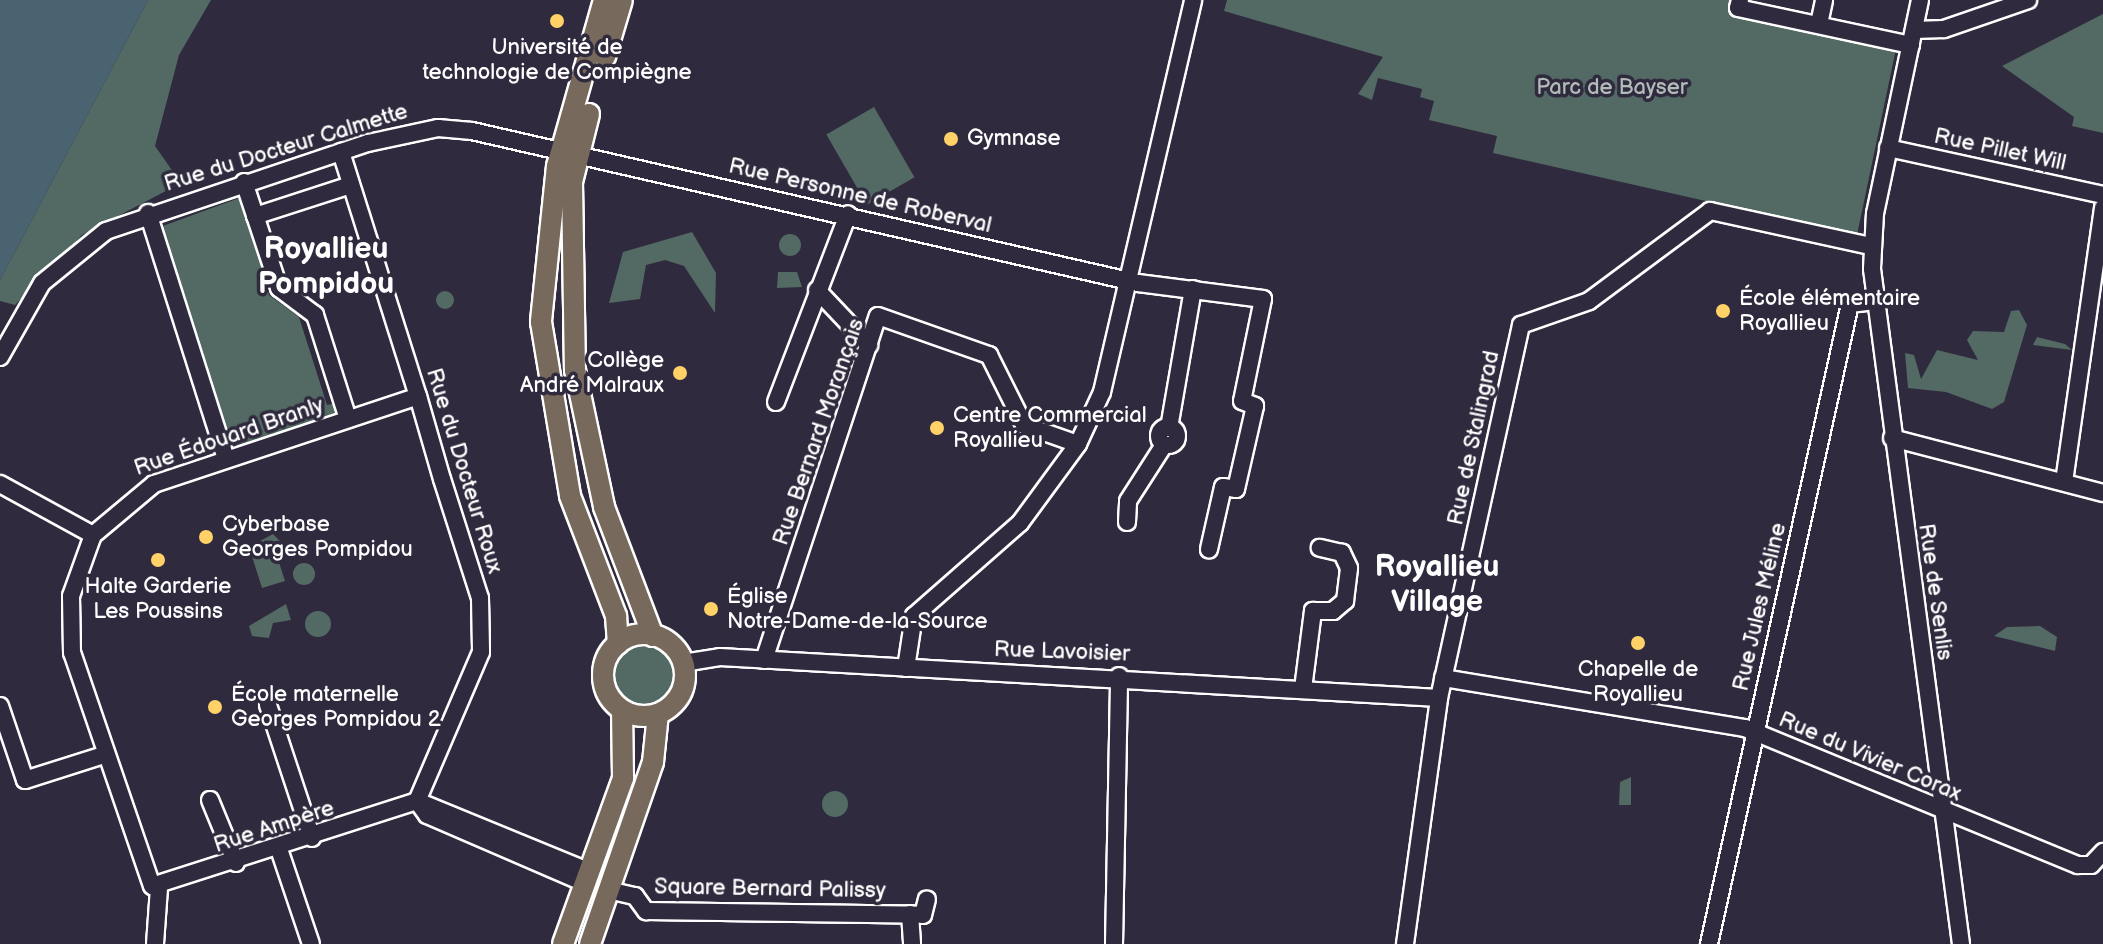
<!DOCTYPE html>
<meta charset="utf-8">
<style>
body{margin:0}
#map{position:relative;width:2103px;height:944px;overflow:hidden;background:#2f2a3d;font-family:"Balsamiq Sans",sans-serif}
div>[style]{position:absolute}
.green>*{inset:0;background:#526964;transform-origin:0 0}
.round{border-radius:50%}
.water>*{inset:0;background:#4a6371}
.roads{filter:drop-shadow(2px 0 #fff) drop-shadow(-2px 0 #fff) drop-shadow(0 2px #fff) drop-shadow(0 -2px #fff)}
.minor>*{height:16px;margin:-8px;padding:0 8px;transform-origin:8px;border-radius:8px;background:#2f2a3d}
.minor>.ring{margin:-8px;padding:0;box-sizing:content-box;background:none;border:16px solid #2f2a3d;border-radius:50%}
.major>*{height:20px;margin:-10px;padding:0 10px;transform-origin:10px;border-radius:10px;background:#77695c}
.major>.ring{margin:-10px;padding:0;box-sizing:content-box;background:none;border:20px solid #77695c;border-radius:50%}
.dots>*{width:22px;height:22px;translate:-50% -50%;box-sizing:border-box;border:4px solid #2f2a3d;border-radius:50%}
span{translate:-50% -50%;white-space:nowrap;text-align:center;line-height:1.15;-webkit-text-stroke:7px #2f2a3d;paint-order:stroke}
.poi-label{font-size:22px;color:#fff}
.left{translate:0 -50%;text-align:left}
.right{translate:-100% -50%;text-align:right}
.park-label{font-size:22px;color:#b1bcb9}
.street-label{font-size:22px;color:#fff}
.district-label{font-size:30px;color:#fff;font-weight:700}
</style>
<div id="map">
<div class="green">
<i style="clip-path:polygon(148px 0,211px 0,179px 55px,155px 146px,181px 183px,82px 235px,15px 305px,0 301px,0 280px)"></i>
<i style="clip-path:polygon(1227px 0,1732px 0,1730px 12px,1896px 49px,1857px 235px,1493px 153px,1497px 136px,1429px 120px,1434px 101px,1420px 97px,1422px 89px,1378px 78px,1372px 100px,1358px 94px,1383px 57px,1224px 11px)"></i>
<i style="clip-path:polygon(2103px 14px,2103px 133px,2072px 126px,2074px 117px,2002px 66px)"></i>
<i style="left:874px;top:107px;width:81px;height:55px;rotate:60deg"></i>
<i style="clip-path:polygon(242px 197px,269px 295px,299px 317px,327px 405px,336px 403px,339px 411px,241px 447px,227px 441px,160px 227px)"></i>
<i style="clip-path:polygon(692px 232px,716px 273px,715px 313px,684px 266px,665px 260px,646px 265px,640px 299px,609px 303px,623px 252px)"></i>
<i class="round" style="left:779px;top:234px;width:22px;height:22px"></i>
<i style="clip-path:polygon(778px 272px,797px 272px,802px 287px,777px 288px)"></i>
<i class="round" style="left:436px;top:291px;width:18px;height:18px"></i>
<i style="clip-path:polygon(2019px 310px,2027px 325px,2004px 402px,1992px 409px,1946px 392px,1908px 388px,1905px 353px,1914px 355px,1921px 379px,1937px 350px,1978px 360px,1967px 340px,1973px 331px,2004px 332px,2011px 311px)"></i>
<i style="clip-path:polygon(2037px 337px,2065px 344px,2072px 350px,2033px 345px)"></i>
<i style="clip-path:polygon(273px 534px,287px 548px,260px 551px,263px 558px,276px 553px,285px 581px,262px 588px,249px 547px)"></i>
<i class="round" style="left:293px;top:563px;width:22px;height:22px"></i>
<i style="clip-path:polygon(286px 604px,291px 620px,273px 623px,269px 638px,252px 636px,249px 626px)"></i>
<i class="round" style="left:305px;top:611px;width:26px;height:26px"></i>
<i style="clip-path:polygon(2040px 626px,2057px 637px,2055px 651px,1994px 636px,2007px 627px)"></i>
<i class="round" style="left:609px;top:642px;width:68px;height:68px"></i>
<i style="clip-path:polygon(1631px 777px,1631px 805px,1619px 805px,1620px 782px)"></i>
<i class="round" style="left:822px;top:791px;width:26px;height:26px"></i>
</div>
<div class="water">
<i style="clip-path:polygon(0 0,148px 0,0 280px)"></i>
</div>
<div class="roads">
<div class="minor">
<i style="left:1740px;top:0;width:8px;rotate:104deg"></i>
<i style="left:1738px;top:8px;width:177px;rotate:12.1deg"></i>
<i style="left:1920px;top:0;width:218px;rotate:101.9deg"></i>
<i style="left:1875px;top:213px;width:56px;rotate:93.1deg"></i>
<i style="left:1872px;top:269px;width:681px;rotate:82.49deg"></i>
<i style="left:1819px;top:24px;width:25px;rotate:-78deg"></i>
<i style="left:1914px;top:30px;width:30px;rotate:-2deg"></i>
<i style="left:1944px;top:29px;width:89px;rotate:-19deg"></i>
<i style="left:1888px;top:148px;width:220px;rotate:12.3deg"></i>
<i style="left:341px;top:152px;width:256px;rotate:72.5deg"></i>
<i style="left:418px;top:396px;width:86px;rotate:73.9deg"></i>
<i style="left:442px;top:479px;width:125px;rotate:72.3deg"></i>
<i style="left:480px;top:598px;width:54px;rotate:88.9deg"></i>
<i style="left:481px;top:652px;width:162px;rotate:113.2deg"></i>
<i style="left:417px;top:801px;width:278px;rotate:162.2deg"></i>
<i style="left:152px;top:886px;width:246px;rotate:-108.9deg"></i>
<i style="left:72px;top:653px;width:57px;rotate:-91deg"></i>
<i style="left:71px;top:596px;width:65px;rotate:-70.2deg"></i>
<i style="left:93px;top:535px;width:80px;rotate:-39.9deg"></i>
<i style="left:154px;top:484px;width:278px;rotate:-18.4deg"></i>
<i style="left:244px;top:182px;width:112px;rotate:71.7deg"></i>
<i style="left:279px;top:288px;width:45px;rotate:36.9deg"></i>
<i style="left:315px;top:315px;width:109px;rotate:72.4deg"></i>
<i style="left:148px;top:213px;width:258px;rotate:72.4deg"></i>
<i style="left:255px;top:216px;width:101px;rotate:-17.9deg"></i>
<i style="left:817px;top:290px;width:76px;rotate:46.6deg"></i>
<i style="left:0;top:357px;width:85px;rotate:-60.4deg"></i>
<i style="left:42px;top:283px;width:82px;rotate:-39.1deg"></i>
<i style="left:106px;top:231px;width:276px;rotate:-18.6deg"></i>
<i style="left:368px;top:143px;width:72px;rotate:-12.1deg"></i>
<i style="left:438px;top:128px;width:34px;rotate:5deg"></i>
<i style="left:472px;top:131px;width:683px;rotate:12.86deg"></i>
<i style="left:1138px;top:283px;width:126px;rotate:7.3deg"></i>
<i style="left:1263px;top:299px;width:104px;rotate:101.6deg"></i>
<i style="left:1242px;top:401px;width:14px;rotate:21deg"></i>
<i style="left:1255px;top:406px;width:85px;rotate:102.9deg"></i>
<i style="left:1236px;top:489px;width:13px;rotate:-171deg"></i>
<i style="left:1223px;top:487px;width:64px;rotate:102.7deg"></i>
<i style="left:776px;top:402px;width:201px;rotate:-69deg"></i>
<i class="ring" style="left:1159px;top:427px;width:2px;height:2px"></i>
<i style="left:1169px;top:428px;width:141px;rotate:-80.2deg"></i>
<i style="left:1892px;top:438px;width:218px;rotate:14.6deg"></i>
<i style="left:2064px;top:482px;width:277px;rotate:-81.9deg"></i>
<i style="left:0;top:484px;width:106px;rotate:28.7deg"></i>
<i style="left:1127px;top:522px;width:21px;rotate:-87deg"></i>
<i style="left:1128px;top:501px;width:67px;rotate:-57.3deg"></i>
<i style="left:764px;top:660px;width:362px;rotate:-71.7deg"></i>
<i style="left:878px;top:316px;width:118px;rotate:19.4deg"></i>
<i style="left:989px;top:355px;width:78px;rotate:63.4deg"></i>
<i style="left:1024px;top:425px;width:57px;rotate:19.4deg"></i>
<i style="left:683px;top:663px;width:37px;rotate:-9deg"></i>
<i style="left:720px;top:657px;width:720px;rotate:3.26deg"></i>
<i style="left:906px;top:668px;width:53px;rotate:-81.3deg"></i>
<i style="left:914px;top:616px;width:141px;rotate:-41.3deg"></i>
<i style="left:1020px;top:523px;width:98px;rotate:-53.7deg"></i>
<i style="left:1078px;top:444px;width:57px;rotate:-65.2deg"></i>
<i style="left:1102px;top:392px;width:402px;rotate:-76.9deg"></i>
<i style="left:1443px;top:678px;width:306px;rotate:9.4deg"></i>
<i style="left:1745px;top:728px;width:360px;rotate:22.4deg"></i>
<i style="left:2078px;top:865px;width:13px"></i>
<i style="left:2091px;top:865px;width:18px;rotate:-47deg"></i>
<i style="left:1303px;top:689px;width:79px;rotate:-82.7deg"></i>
<i style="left:1313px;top:611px;width:20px"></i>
<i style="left:1333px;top:611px;width:16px;rotate:-40deg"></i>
<i style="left:1345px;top:601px;width:33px;rotate:-83deg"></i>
<i style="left:1349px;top:568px;width:17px;rotate:-115deg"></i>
<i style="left:1342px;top:553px;width:23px;rotate:-167deg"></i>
<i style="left:268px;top:705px;width:140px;rotate:71.7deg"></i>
<i style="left:0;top:706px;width:78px;rotate:71.3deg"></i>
<i style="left:25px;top:780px;width:83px;rotate:-17.6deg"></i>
<i style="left:210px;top:800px;width:68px;rotate:67.6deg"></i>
<i style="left:417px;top:801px;width:17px;rotate:54deg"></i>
<i style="left:427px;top:815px;width:172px;rotate:23.3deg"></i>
<i style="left:417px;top:801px;width:187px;rotate:22.3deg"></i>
<i style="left:279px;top:849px;width:100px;rotate:71.4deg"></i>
<i style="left:608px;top:890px;width:28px;rotate:13deg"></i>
<i style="left:635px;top:896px;width:19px;rotate:54deg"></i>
<i style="left:646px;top:911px;width:277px;rotate:0.8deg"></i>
<i style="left:923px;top:915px;width:16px;rotate:-76deg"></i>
<i style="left:910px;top:914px;width:30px;rotate:86deg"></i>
<i style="left:155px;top:944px;width:56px;rotate:-85.9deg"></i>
<i style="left:1114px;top:944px;width:268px;rotate:-88.9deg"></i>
<i style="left:1405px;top:944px;width:248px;rotate:-82.1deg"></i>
<i style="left:1439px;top:698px;width:382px;rotate:-77.6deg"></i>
<i style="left:1521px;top:325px;width:72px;rotate:-19.4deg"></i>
<i style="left:1589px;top:301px;width:151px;rotate:-36.6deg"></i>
<i style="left:1710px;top:211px;width:165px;rotate:12.3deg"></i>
<i style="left:1709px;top:944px;width:655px;rotate:-77.58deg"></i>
<i style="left:1850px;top:304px;width:25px;rotate:-7deg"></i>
</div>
<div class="major">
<i style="left:604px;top:0;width:173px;rotate:105.8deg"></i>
<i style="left:557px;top:166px;width:157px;rotate:95.9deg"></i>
<i style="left:541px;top:322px;width:176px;rotate:80.5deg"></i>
<i style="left:570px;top:496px;width:129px;rotate:69deg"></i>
<i style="left:616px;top:616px;width:28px;rotate:86deg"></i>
<i style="left:605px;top:57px;width:59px;rotate:-73.4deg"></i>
<i style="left:589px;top:114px;width:70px;rotate:104deg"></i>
<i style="left:572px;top:182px;width:188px;rotate:89.1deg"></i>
<i style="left:575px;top:370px;width:140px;rotate:78deg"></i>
<i style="left:604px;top:507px;width:138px;rotate:69.2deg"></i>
<i class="ring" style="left:603px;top:634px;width:62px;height:62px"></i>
<i style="left:563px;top:944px;width:177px;rotate:-70.1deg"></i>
<i style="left:623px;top:778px;width:68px;rotate:-90.8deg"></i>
<i style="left:590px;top:944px;width:193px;rotate:-70.9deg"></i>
<i style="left:653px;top:762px;width:48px;rotate:-84.1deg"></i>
</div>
</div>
<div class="dots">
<i style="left:557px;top:21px;background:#ffd166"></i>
<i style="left:951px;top:139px;background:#ffd166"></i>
<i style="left:1723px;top:311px;background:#ffd166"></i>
<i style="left:680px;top:373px;background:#ffd166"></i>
<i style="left:937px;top:428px;background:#ffd166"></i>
<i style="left:206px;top:537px;background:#ffd166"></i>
<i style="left:158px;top:560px;background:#ffd166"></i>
<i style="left:711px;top:609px;background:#ffd166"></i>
<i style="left:1638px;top:643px;background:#ffd166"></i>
<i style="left:215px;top:707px;background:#ffd166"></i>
</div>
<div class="poi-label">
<span style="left:557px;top:60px">Université de<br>technologie de Compiègne</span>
<span class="left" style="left:967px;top:139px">Gymnase</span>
<span class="left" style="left:1739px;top:311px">École élémentaire<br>Royallieu</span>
<span class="right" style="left:664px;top:373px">Collège<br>André Malraux</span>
<span class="left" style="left:953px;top:428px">Centre Commercial<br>Royallieu</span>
<span class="left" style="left:222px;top:537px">Cyberbase<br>Georges Pompidou</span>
<span style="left:158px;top:599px">Halte Garderie<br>Les Poussins</span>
<span class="left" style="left:727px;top:609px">Église<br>Notre-Dame-de-la-Source</span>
<span style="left:1638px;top:682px">Chapelle de<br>Royallieu</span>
<span class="left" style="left:231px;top:707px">École maternelle<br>Georges Pompidou 2</span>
</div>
<div class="park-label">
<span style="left:1612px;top:88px">Parc de Bayser</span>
</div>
<div class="street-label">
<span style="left:286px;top:148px;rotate:-17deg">Rue du Docteur Calmette</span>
<span style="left:2000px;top:150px;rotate:12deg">Rue Pillet Will</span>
<span style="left:860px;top:196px;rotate:13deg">Rue Personne de Roberval</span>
<span style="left:819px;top:432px;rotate:-71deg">Rue Bernard Morançais</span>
<span style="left:229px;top:437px;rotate:-19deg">Rue Édouard Branly</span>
<span style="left:1474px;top:438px;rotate:-78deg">Rue de Stalingrad</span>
<span style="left:464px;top:471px;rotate:73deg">Rue du Docteur Roux</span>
<span style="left:1935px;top:592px;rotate:82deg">Rue de Senlis</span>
<span style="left:1760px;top:607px;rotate:-77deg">Rue Jules Méline</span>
<span style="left:1062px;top:652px;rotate:2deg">Rue Lavoisier</span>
<span style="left:1870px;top:757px;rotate:23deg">Rue du Vivier Corax</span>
<span style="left:274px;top:827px;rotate:-18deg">Rue Ampère</span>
<span style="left:770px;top:889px;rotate:1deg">Square Bernard Palissy</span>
</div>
<div class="district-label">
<span style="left:326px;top:266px">Royallieu<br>Pompidou</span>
<span style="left:1437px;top:584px">Royallieu<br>Village</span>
</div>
</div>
